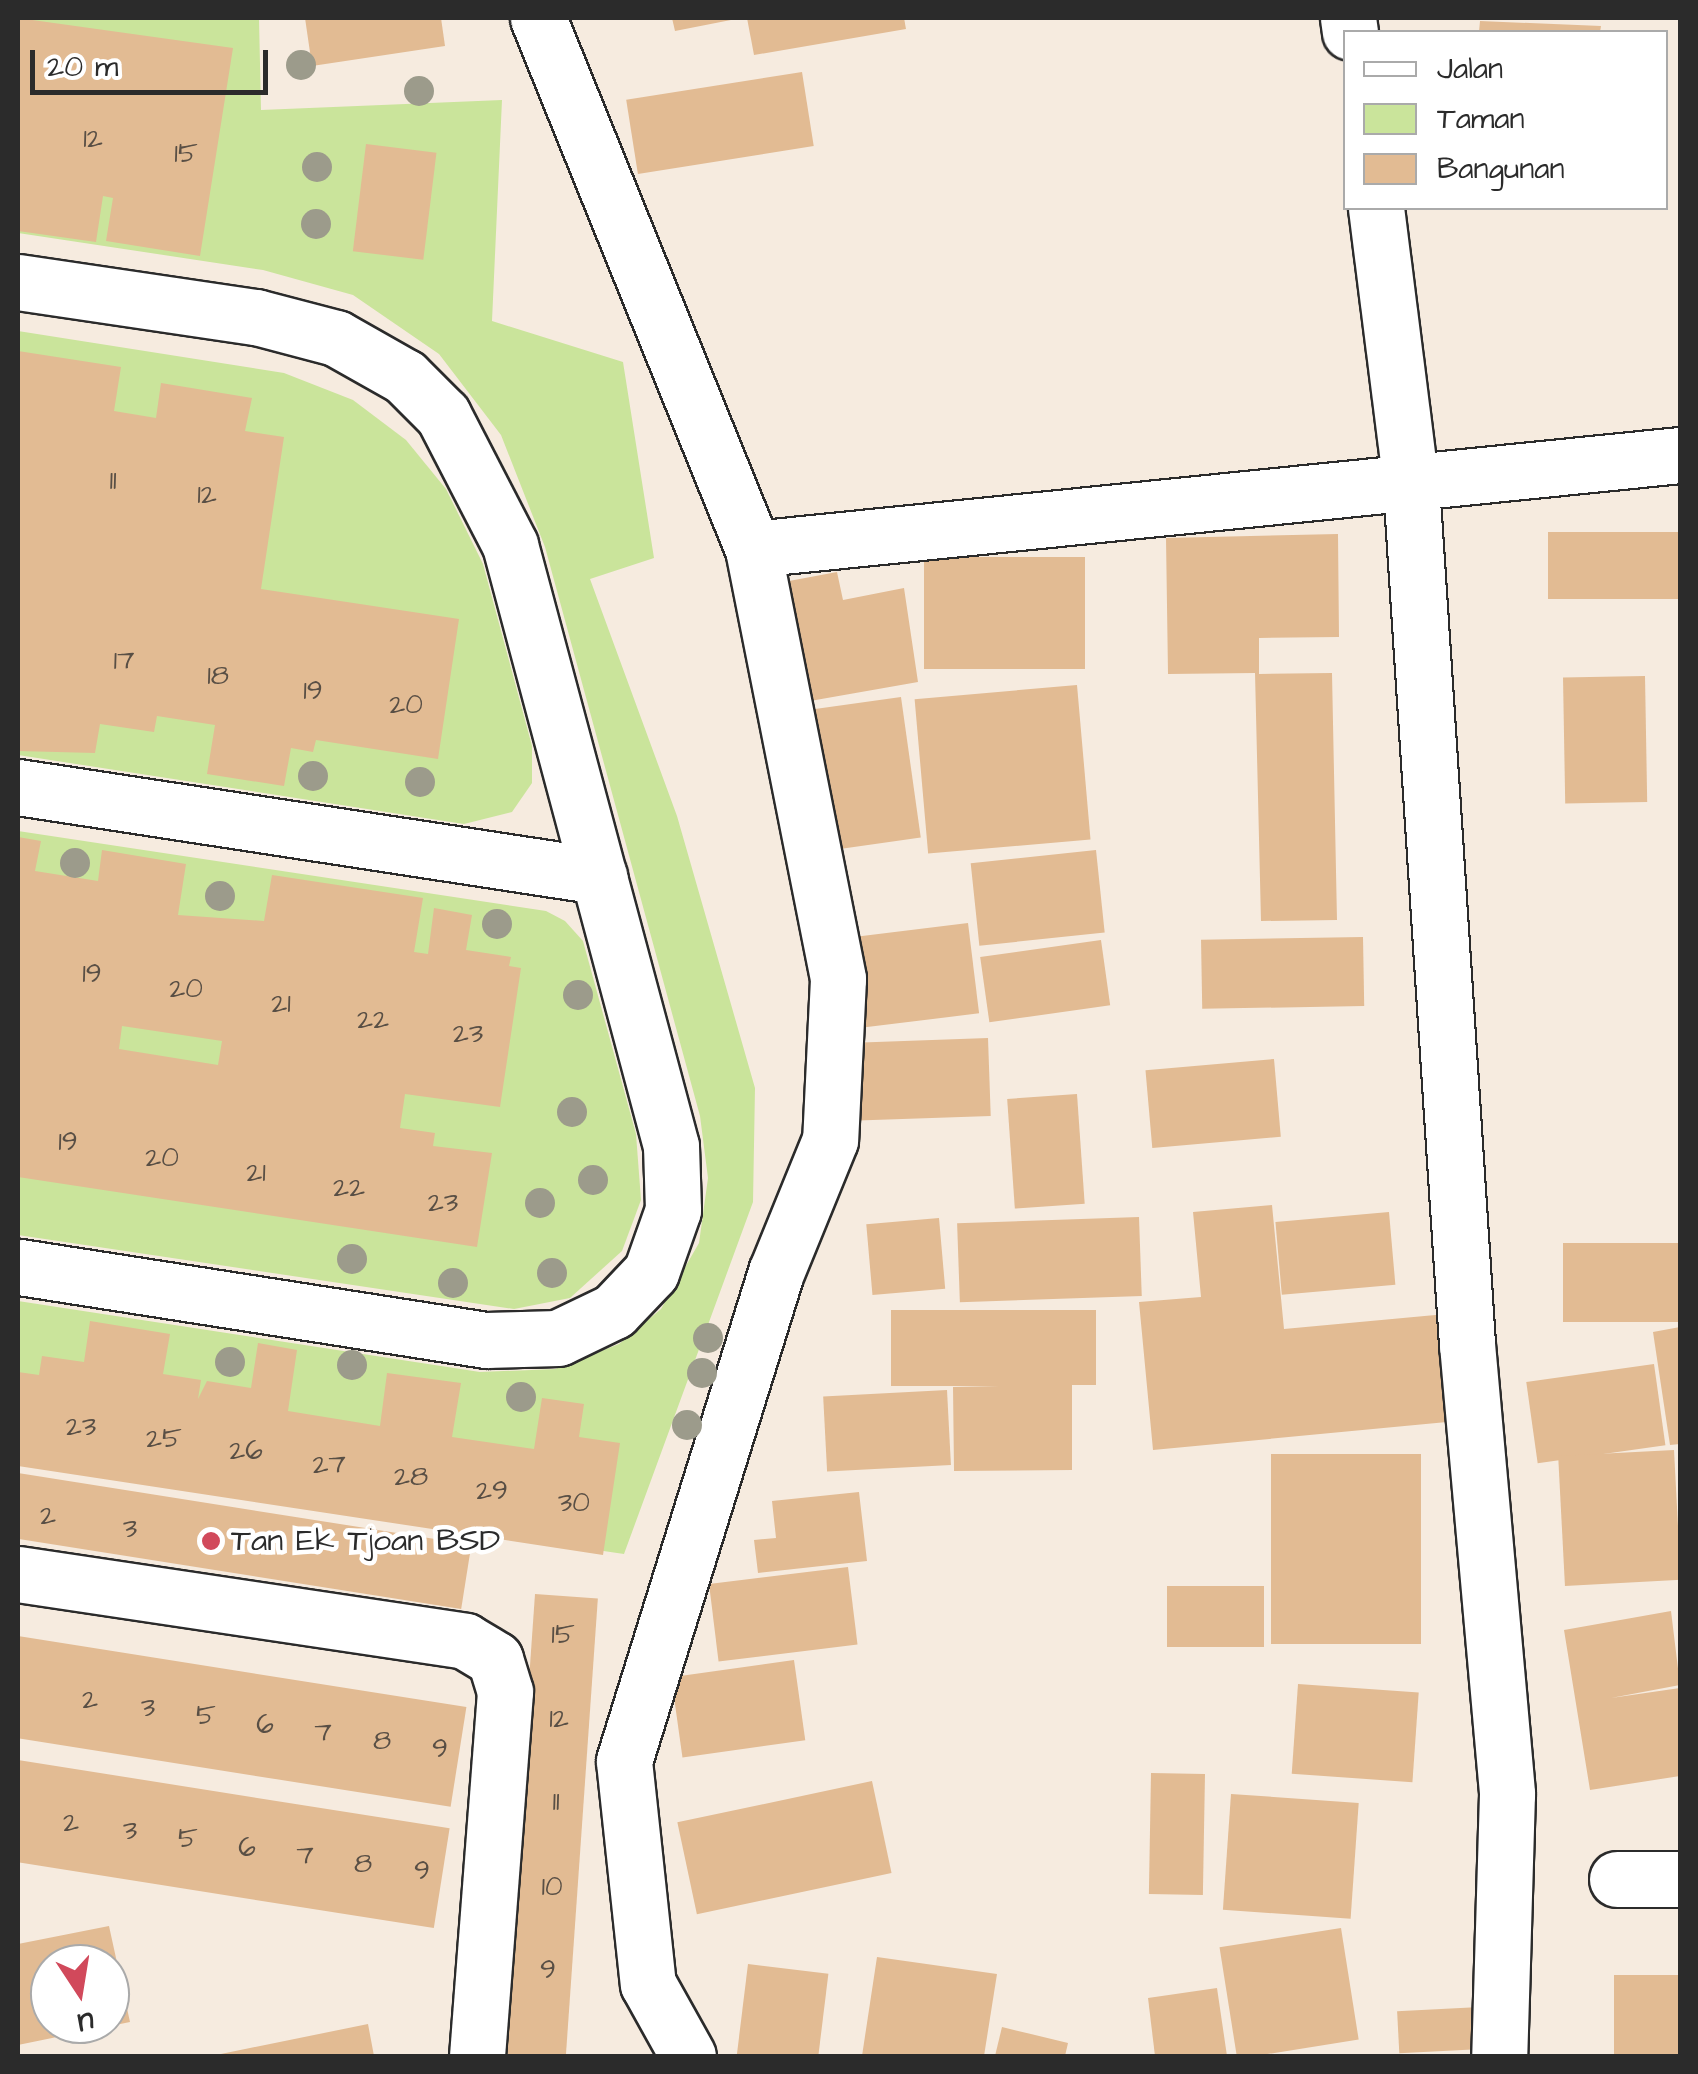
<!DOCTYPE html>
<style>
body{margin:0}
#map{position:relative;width:1698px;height:2074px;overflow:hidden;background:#f6ebdf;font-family:"Architects Daughter",sans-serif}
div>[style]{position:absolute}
.green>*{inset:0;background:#cae49b}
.building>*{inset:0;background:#e2bb93;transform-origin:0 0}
.roads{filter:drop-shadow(2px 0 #2b2b2b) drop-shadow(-2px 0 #2b2b2b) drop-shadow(0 2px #2b2b2b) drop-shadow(0 -2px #2b2b2b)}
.street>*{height:55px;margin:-27.5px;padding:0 27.5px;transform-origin:27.5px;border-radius:27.5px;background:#fff}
.trees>*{width:30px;height:30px;margin:-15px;border-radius:50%;background:#9c9b8b}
.dots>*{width:28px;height:28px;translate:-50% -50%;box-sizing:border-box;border:5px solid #fff;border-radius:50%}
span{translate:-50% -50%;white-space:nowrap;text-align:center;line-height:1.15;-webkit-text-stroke:9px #fff;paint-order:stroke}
.number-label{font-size:28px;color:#594f45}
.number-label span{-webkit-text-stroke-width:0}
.poi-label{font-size:32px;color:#2b2b2b}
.left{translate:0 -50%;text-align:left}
.frame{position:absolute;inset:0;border:20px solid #2b2b2b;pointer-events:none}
.legend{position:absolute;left:1343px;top:30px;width:325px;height:180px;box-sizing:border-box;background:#fff;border:2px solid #aaa;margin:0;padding:12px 18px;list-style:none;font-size:30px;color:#2b2b2b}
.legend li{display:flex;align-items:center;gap:20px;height:50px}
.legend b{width:50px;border:2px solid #aaa}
.north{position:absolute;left:30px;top:1944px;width:100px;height:100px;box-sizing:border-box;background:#fff;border:2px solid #aaa;border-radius:50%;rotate:168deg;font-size:28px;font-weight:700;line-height:40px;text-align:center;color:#2b2b2b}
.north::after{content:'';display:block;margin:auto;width:35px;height:45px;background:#d1495b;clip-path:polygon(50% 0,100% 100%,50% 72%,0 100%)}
.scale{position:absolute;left:30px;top:50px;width:238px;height:45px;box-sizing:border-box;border:5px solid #2b2b2b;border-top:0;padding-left:12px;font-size:30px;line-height:35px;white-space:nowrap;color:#2b2b2b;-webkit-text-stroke:8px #fff;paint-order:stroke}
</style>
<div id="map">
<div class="green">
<i style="clip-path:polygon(18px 18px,259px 18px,261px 110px,502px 100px,492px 321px,623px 362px,654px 558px,590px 579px,677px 816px,755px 1088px,753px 1202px,624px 1554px,18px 1465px,18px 1301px,480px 1372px,555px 1369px,619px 1344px,661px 1309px,699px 1243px,708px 1178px,700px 1116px,545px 547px,501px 435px,439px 354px,353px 295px,263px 270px,18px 233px)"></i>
<i style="clip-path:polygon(18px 331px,284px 373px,353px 400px,406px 440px,446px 489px,483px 564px,532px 746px,532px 783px,512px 812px,464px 824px,18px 755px)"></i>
<i style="clip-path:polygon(18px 831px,546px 911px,565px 921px,583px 941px,636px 1134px,641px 1200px,622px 1251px,570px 1298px,514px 1309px,18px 1235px)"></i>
</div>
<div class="building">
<i style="clip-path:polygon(18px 18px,233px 48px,200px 256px,106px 241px,113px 198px,103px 196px,96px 242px,18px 231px)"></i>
<i style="clip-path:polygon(305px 18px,441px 18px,445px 46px,312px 66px)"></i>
<i style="clip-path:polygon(672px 18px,736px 18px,736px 19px,675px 31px)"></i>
<i style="clip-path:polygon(747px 18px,904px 18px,906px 29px,754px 55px)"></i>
<i style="clip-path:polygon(1480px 21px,1601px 26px,1600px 32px,1479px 32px)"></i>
<i style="left:802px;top:72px;width:75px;height:178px;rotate:81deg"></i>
<i style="left:366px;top:144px;width:71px;height:108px;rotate:7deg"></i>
<i style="clip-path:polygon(18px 351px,121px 367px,114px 411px,156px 418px,161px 383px,252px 398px,245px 431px,284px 437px,261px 589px,459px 619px,438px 759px,316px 740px,313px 752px,291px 748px,284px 786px,207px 774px,215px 725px,157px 716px,154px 732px,100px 724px,95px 753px,18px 751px)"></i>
<i style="left:1680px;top:532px;width:67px;height:132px;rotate:90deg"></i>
<i style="clip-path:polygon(1338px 534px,1339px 637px,1259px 638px,1259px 674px,1332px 673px,1337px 920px,1261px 921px,1255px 673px,1168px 674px,1166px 538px)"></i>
<i style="left:924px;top:557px;width:161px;height:112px"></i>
<i style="clip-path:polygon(837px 572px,843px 600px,904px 588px,918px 682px,793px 704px,773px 584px)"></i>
<i style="left:1645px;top:676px;width:126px;height:82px;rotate:89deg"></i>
<i style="left:1077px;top:685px;width:155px;height:163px;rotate:85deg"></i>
<i style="left:901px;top:697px;width:142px;height:103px;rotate:82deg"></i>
<i style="clip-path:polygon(evenodd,18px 837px,41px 841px,35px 871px,98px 881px,102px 850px,186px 864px,178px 915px,264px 921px,272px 875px,423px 898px,414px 952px,428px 954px,434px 908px,472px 915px,466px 950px,511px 957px,509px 966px,521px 968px,500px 1107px,405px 1094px,400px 1128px,435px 1133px,433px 1146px,492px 1153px,477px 1247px,18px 1177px,18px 837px,122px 1026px,222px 1041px,218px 1065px,119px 1049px,122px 1026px)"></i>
<i style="left:1096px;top:850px;width:83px;height:126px;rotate:84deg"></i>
<i style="left:968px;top:923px;width:91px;height:119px;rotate:83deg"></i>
<i style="left:1363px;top:937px;width:69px;height:162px;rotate:89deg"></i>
<i style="left:1101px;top:940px;width:66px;height:122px;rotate:82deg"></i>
<i style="left:988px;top:1038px;width:78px;height:140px;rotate:88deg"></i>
<i style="left:1274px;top:1059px;width:78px;height:129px;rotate:85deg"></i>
<i style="left:1077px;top:1094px;width:110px;height:70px;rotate:86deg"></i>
<i style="clip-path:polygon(1272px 1205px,1284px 1329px,1457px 1313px,1468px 1420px,1153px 1450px,1139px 1302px,1201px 1297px,1193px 1212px)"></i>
<i style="left:1389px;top:1212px;width:73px;height:114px;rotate:85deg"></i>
<i style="left:1139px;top:1217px;width:79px;height:182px;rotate:88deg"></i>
<i style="left:939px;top:1218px;width:71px;height:73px;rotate:85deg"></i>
<i style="left:1680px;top:1243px;width:79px;height:117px;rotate:90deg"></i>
<i style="clip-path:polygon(891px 1310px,1096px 1310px,1096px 1385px,1072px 1385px,1072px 1470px,954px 1471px,953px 1387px,999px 1386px,891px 1386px)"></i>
<i style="clip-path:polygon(90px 1321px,170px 1334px,163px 1374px,201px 1380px,198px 1399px,207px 1381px,251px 1388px,258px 1343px,297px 1350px,288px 1411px,380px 1426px,387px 1373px,461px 1383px,452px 1437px,534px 1449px,542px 1398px,584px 1404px,579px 1437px,620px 1443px,603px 1555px,18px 1466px,18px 1372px,39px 1375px,42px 1356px,84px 1362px)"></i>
<i style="clip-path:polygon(1680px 1327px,1680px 1444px,1670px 1445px,1653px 1332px)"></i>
<i style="left:1654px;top:1364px;width:82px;height:129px;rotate:82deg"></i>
<i style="left:947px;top:1390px;width:75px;height:124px;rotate:87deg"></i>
<i style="left:1674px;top:1450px;width:130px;height:116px;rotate:87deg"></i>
<i style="left:1421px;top:1454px;width:190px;height:150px;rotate:90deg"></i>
<i style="left:18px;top:1473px;width:459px;height:65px;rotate:9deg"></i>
<i style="clip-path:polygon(859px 1492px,867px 1561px,758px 1573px,754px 1540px,776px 1538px,772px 1501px)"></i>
<i style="left:848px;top:1567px;width:78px;height:140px;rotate:83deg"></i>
<i style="left:1167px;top:1586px;width:97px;height:61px"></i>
<i style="left:535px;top:1594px;width:63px;height:463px;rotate:4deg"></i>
<i style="clip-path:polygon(1671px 1611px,1680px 1685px,1611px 1698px,1680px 1688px,1680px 1776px,1590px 1790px,1564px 1630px)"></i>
<i style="left:18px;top:1636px;width:454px;height:101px;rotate:9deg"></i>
<i style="left:794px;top:1660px;width:81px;height:124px;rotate:82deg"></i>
<i style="left:1298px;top:1684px;width:121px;height:90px;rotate:4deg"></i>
<i style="left:18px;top:1760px;width:437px;height:101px;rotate:9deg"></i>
<i style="left:1151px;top:1773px;width:54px;height:121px;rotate:1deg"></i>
<i style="left:872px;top:1781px;width:94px;height:199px;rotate:78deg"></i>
<i style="left:1231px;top:1794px;width:128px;height:116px;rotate:4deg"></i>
<i style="clip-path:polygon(evenodd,109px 1926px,130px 2022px,18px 2045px,18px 1944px,109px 1926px,50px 1964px,110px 1964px,110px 2024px,50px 2024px,50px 1964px)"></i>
<i style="left:1341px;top:1928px;width:113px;height:123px;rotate:81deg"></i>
<i style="clip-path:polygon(877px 1957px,997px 1974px,984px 2056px,862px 2056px)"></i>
<i style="left:748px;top:1964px;width:81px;height:93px;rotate:7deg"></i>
<i style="left:1614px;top:1975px;width:66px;height:81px"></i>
<i style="clip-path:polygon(1217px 1988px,1227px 2056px,1155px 2056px,1148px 1998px)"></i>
<i style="left:1480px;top:2007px;width:42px;height:83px;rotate:87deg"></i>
<i style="clip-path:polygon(368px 2024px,374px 2056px,216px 2056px,216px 2055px)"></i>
<i style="clip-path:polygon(1002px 2027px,1068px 2043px,1065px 2056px,995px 2056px)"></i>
</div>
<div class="roads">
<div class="street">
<i style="left:538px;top:18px;width:573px;rotate:67.96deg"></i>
<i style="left:753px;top:549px;width:438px;rotate:78.8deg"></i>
<i style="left:838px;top:979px;width:161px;rotate:92.8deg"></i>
<i style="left:830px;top:1140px;width:143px;rotate:112.2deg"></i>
<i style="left:776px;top:1272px;width:512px;rotate:107.27deg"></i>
<i style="left:624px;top:1761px;width:224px;rotate:83.9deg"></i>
<i style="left:648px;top:1984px;width:82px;rotate:60.9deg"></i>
<i style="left:1348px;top:18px;width:14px;rotate:82deg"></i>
<i style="left:1376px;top:208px;width:279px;rotate:82.8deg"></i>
<i style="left:1411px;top:485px;width:861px;rotate:86.27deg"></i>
<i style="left:1467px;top:1344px;width:452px;rotate:84.9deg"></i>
<i style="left:1507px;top:1794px;width:262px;rotate:91.7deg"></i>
<i style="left:18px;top:282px;width:241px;rotate:8.4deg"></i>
<i style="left:256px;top:317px;width:83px;rotate:14.7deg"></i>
<i style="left:336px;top:338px;width:79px;rotate:29.5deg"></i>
<i style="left:405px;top:377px;width:54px;rotate:45deg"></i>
<i style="left:443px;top:415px;width:146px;rotate:62.7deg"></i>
<i style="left:510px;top:545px;width:622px;rotate:75deg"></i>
<i style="left:671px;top:1146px;width:64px;rotate:88.2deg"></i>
<i style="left:673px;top:1210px;width:66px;rotate:109.5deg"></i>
<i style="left:651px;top:1272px;width:54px;rotate:133.5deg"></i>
<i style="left:614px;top:1311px;width:62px;rotate:154.3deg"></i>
<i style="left:558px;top:1338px;width:72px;rotate:178.4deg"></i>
<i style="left:486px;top:1340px;width:474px;rotate:-171.1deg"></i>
<i style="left:753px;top:549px;width:932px;rotate:-5.79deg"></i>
<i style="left:18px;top:787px;width:588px;rotate:8.71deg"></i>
<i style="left:18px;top:1574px;width:452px;rotate:8.5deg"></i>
<i style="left:465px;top:1641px;width:35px;rotate:31deg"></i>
<i style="left:495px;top:1659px;width:34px;rotate:73deg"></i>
<i style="left:505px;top:1692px;width:365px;rotate:94.4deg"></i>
<i style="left:1617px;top:1879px;width:63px"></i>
</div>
</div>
<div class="trees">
<i style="left:301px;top:65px"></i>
<i style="left:419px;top:91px"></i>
<i style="left:317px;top:167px"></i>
<i style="left:316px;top:224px"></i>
<i style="left:313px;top:776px"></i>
<i style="left:420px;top:782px"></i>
<i style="left:75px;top:863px"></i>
<i style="left:220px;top:896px"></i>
<i style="left:497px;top:924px"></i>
<i style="left:578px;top:995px"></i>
<i style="left:572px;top:1112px"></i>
<i style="left:593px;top:1180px"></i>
<i style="left:540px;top:1203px"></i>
<i style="left:352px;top:1259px"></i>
<i style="left:552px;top:1273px"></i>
<i style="left:453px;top:1283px"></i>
<i style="left:708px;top:1338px"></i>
<i style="left:230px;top:1362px"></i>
<i style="left:352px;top:1365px"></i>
<i style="left:702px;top:1373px"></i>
<i style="left:521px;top:1397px"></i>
<i style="left:687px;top:1425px"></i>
</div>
<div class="dots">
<i style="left:211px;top:1541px;background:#d1495b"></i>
</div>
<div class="number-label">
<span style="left:93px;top:139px">12</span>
<span style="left:186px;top:154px">15</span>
<span style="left:113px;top:481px">11</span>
<span style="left:207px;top:495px">12</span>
<span style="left:124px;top:661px">17</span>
<span style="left:218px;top:676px">18</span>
<span style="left:313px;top:691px">19</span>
<span style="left:406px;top:705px">20</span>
<span style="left:92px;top:974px">19</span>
<span style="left:186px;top:989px">20</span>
<span style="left:281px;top:1004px">21</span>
<span style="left:373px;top:1020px">22</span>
<span style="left:468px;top:1034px">23</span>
<span style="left:68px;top:1142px">19</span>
<span style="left:162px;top:1158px">20</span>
<span style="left:256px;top:1173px">21</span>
<span style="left:349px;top:1188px">22</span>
<span style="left:443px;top:1203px">23</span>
<span style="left:81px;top:1427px">23</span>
<span style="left:164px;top:1439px">25</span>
<span style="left:246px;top:1451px">26</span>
<span style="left:329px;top:1465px">27</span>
<span style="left:411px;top:1477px">28</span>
<span style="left:492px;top:1491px">29</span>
<span style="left:574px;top:1503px">30</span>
<span style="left:48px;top:1516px">2</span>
<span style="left:130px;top:1529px">3</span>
<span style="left:563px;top:1635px">15</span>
<span style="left:90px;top:1700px">2</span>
<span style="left:148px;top:1708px">3</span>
<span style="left:206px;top:1716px">5</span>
<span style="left:559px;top:1719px">12</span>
<span style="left:265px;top:1725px">6</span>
<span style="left:323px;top:1733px">7</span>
<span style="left:382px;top:1741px">8</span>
<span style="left:440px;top:1749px">9</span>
<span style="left:556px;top:1802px">11</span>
<span style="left:71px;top:1823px">2</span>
<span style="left:130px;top:1831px">3</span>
<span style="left:188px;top:1839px">5</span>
<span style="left:247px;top:1848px">6</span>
<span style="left:305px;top:1856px">7</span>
<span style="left:363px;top:1864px">8</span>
<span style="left:422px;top:1871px">9</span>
<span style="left:552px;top:1887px">10</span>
<span style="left:548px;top:1970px">9</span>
</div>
<div class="poi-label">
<span class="left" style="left:231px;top:1541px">Tan Ek Tjoan BSD</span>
</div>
<div class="frame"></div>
<ul class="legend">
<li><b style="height:12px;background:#fff"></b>Jalan</li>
<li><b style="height:28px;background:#cae49b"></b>Taman</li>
<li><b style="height:28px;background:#e2bb93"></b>Bangunan</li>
</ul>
<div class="north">U</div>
<div class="scale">20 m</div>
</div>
